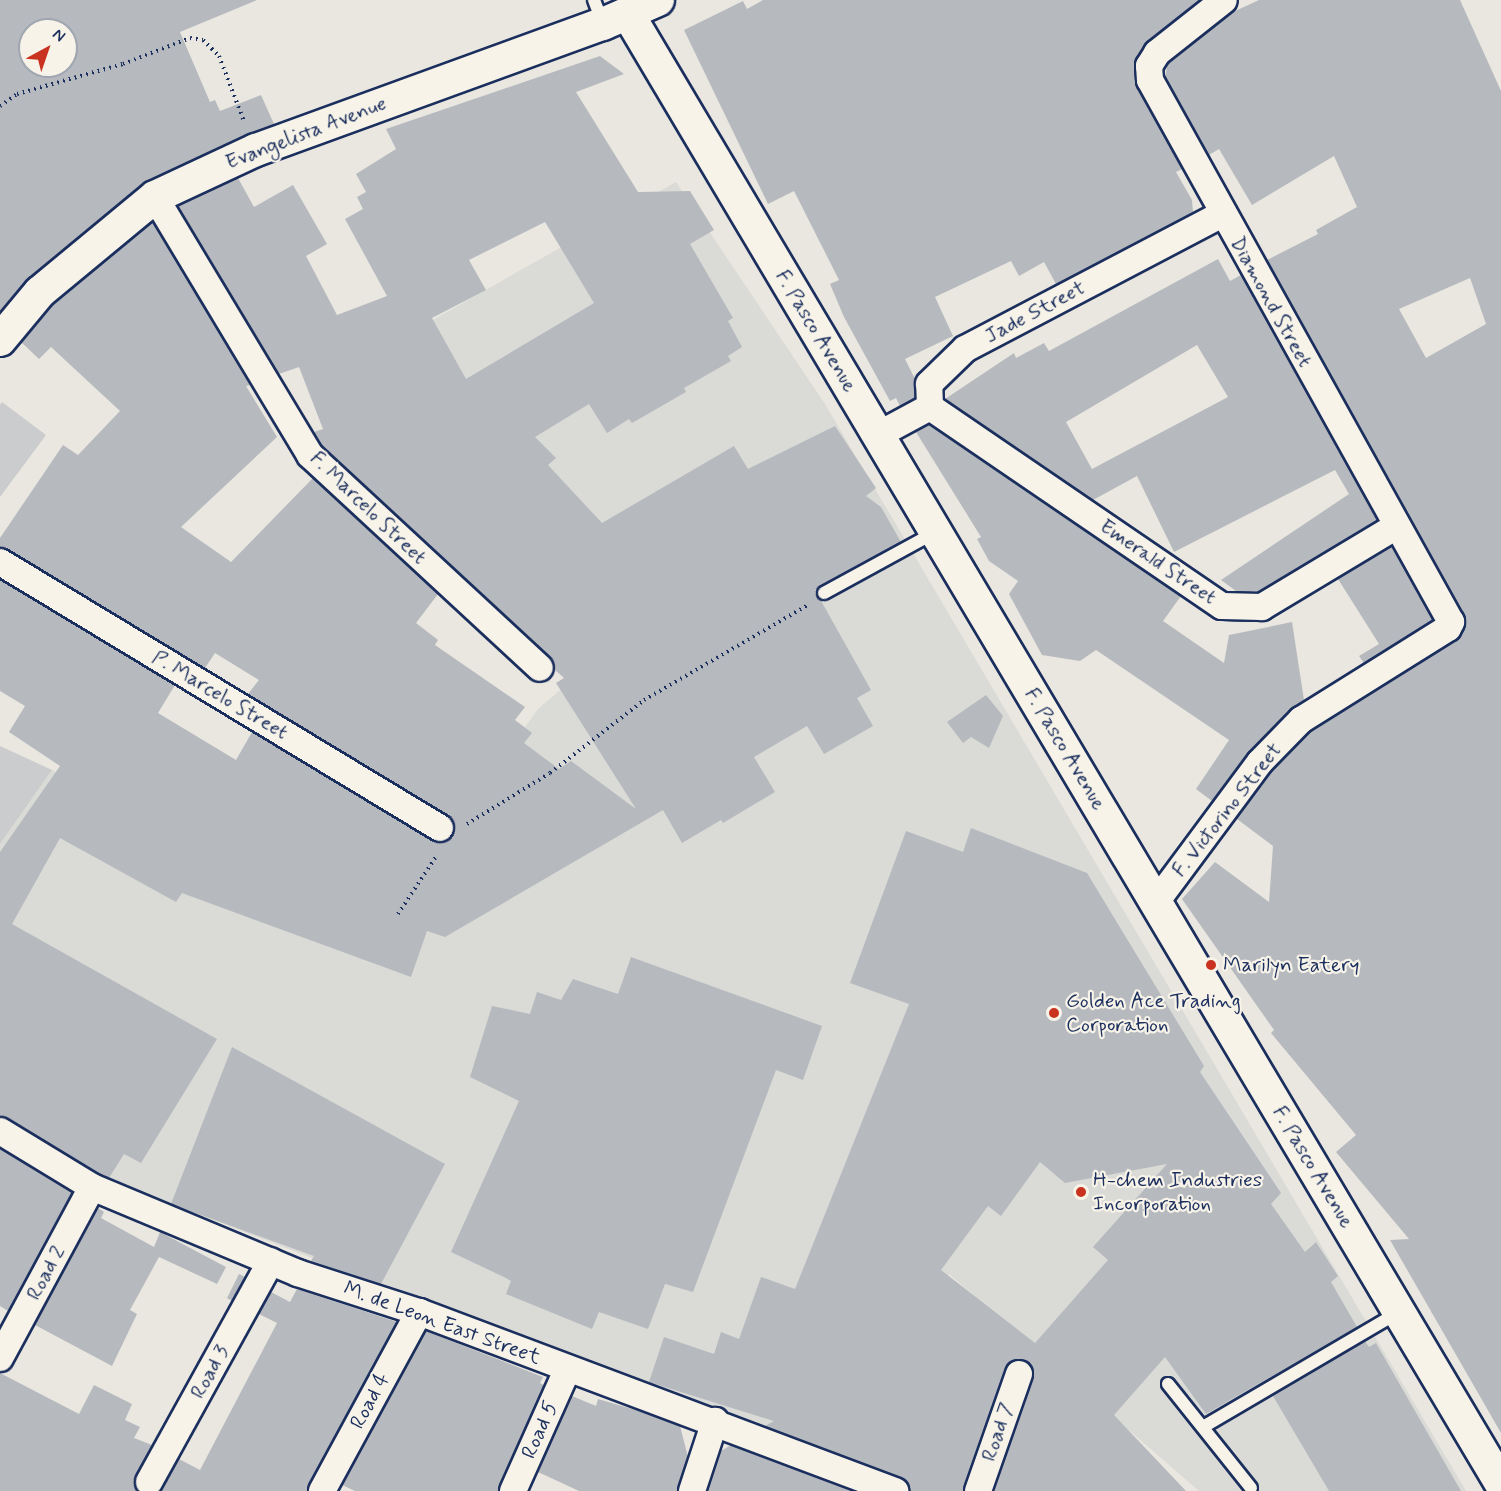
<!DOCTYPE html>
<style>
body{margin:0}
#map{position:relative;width:1501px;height:1491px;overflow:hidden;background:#eae7e0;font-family:Mynerve,sans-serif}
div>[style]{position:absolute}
.built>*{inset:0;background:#dadad6}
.green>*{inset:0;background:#cbcccd}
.building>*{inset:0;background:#b6babf}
.path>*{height:4px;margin-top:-2px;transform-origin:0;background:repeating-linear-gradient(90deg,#1b2f5e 0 1.5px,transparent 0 6px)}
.roads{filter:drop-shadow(2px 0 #1b2f5e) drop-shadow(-2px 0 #1b2f5e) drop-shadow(0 2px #1b2f5e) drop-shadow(0 -2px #1b2f5e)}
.service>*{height:12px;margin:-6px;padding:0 6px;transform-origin:6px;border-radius:6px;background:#f7f3e8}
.minor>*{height:26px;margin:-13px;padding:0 13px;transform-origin:13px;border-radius:13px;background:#f7f3e8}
.tertiary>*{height:32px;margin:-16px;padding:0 16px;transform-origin:16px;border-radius:16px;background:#f7f3e8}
.dots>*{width:16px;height:16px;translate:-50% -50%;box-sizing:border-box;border:3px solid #f7f3e8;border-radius:50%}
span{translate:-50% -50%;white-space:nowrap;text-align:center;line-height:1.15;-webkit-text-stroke:4.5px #f7f3e8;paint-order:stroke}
.street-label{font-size:21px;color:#1b2f5e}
.poi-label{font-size:21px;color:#1b2f5e}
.left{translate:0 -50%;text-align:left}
.north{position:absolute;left:18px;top:18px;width:60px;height:60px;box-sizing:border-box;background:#f7f3e8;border:2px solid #9fa5b1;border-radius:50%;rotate:40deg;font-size:16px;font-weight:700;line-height:24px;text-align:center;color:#1b2f5e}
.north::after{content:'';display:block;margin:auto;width:21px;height:27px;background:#c8321e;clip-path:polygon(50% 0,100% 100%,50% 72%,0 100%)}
</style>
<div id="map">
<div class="built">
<i style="clip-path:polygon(676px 182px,825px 404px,1466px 1491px,1199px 1491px,949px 1274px,873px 1473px,114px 1182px,0 1109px,0 844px,52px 770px,206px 853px,386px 922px,538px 709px,622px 637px,424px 325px)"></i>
</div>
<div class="green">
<i style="clip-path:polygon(2px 402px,46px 435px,0 497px,0 405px)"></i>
<i style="clip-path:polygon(0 746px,52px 770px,0 844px)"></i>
</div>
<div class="building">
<i style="clip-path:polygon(evenodd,0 0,257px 0,180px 32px,210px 102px,215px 100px,220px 111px,261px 95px,274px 124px,144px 183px,29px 278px,0 312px,0 0,30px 30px,66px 30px,66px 66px,30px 66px,30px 30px)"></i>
<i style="clip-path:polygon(763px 0,1200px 0,1147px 42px,1134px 67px,1137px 87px,1182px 169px,1176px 172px,1192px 200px,1193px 212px,1056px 284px,1044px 262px,1019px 276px,1011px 261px,935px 297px,953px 336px,905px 359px,915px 379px,915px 398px,900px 406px,896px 398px,890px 401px,844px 317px,830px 284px,839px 280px,794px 191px,768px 204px,684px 30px,743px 1px,747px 9px)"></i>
<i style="clip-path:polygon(evenodd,1259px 0,1460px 0,1501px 91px,1501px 1433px,1390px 1240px,1409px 1239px,1336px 1152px,1356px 1135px,1271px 1033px,1274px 1030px,1182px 899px,1215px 862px,1269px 902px,1273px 846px,1237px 819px,1271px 772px,1310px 732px,1456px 641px,1466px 622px,1267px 260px,1318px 234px,1316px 230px,1357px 207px,1334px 156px,1252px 205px,1219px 149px,1209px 155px,1165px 76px,1168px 63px,1233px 12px,1259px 0,1470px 278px,1486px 324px,1426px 358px,1399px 309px,1470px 278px)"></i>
<i style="clip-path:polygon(evenodd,600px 56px,624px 74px,576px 92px,638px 192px,690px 191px,714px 230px,690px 244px,733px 318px,728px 321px,742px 347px,728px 356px,731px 361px,684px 388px,686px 392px,632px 423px,629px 419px,607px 433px,589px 404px,535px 437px,556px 458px,548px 465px,602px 523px,734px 446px,748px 469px,835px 426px,876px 488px,866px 496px,881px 507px,901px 542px,815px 590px,871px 690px,857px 698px,873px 726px,824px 754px,807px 726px,754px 757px,775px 792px,723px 823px,721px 820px,682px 843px,663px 810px,445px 937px,427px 931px,411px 977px,182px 893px,176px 902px,60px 838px,12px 924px,217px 1039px,141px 1163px,124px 1154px,109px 1178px,99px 1174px,0 1116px,0 852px,60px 766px,9px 732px,25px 706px,0 691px,0 580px,175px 685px,158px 713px,236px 760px,252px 732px,432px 841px,448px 841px,455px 828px,448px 815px,248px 694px,259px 680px,215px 653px,205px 668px,0 547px,0 538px,63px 445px,78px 455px,120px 411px,51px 347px,39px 359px,21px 342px,53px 305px,153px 222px,250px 385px,246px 386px,277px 437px,181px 527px,231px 562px,313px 478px,438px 594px,416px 623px,438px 640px,435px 645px,525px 707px,515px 720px,532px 733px,524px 743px,559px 769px,571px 761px,636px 809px,556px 683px,564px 678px,555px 670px,550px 657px,322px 445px,314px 432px,323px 429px,299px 367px,279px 374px,178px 206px,238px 178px,254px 207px,293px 185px,327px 244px,306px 256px,337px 315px,387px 296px,345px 219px,363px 209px,357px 197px,366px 192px,356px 174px,396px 149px,386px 129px,600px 56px,545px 222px,594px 303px,466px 379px,432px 318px,486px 290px,469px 260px,545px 222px)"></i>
<i style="clip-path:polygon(evenodd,1218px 259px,1230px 281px,1241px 275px,1377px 520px,1258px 592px,1236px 591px,1221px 580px,1349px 494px,1335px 470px,1174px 552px,1137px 476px,1093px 500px,945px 399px,1014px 353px,1016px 358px,1044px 343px,1049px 351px,1218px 259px,1197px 345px,1228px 397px,1092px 469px,1066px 422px,1197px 345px)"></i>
<i style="clip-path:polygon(929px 425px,1181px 596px,1163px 621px,1224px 663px,1229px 635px,1292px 622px,1304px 700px,1249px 752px,1212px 801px,1196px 789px,1229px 740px,1096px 650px,1080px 661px,1042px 655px,1009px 594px,1018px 581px,989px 561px,977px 539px,981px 537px,916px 432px)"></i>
<i style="clip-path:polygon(1392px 547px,1433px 620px,1364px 663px,1359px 656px,1379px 644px,1338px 579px)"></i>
<i style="clip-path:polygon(986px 695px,1003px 716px,989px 748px,971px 737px,963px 743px,947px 722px)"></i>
<i style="clip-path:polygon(evenodd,971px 828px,1087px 873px,1204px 1066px,1200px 1072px,1281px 1193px,1271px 1204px,1305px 1252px,1316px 1242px,1338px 1276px,1331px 1282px,1357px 1327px,1206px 1414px,1165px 1357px,1114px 1415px,1186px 1491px,994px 1491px,1033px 1379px,1031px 1365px,1023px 1360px,1010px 1362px,1005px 1369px,963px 1491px,910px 1491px,900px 1477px,765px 1426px,774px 1421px,649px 1382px,664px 1337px,714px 1354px,721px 1332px,739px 1339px,761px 1277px,795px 1289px,909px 1004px,850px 983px,906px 831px,963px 852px,971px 828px,1040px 1162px,1065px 1183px,1167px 1164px,1093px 1247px,1108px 1260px,1035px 1343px,941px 1270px,988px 1206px,1001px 1216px,1040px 1162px)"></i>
<i style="clip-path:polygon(631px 957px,822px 1026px,803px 1080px,776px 1070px,693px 1292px,665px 1284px,648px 1329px,599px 1312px,592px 1329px,506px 1294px,511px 1281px,506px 1278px,451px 1252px,519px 1101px,470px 1077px,492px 1006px,530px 1014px,537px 992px,561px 1000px,573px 979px,618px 994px)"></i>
<i style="clip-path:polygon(232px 1047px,445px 1164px,381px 1284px,311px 1261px,314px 1256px,171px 1204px)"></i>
<i style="clip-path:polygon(0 1149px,72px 1192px,8px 1311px,0 1306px)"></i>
<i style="clip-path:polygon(98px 1208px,104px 1212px,101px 1218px,154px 1247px,160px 1232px,226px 1267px,217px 1284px,159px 1257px,130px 1310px,137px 1314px,112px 1366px,35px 1325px)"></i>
<i style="clip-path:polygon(239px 1274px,245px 1277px,232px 1301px,227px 1298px)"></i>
<i style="clip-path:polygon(297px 1289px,397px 1322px,307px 1491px,161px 1491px,179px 1459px,200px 1470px,277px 1323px,259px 1314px,271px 1292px,290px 1302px)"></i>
<i style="clip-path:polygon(426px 1331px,543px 1377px,540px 1383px,544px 1385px,498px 1491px,355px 1491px,342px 1485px)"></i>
<i style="clip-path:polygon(1365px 1341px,1369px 1347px,1376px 1343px,1461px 1491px,1329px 1491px,1273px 1396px)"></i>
<i style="clip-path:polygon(0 1373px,79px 1414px,94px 1385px,132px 1404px,125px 1420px,140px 1427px,134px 1438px,152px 1445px,136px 1475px,137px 1491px,0 1491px)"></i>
<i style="clip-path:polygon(572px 1396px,596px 1406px,598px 1399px,639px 1411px,680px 1426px,688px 1457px,677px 1491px,579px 1491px,538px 1472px)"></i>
<i style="clip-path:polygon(731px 1445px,852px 1491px,708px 1491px,721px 1451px)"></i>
</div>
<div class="path">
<i style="left:0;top:106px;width:21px;rotate:-35deg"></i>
<i style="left:17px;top:94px;width:110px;rotate:-15.8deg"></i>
<i style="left:123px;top:64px;width:72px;rotate:-21.2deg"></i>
<i style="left:190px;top:38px;width:13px;rotate:9deg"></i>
<i style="left:203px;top:40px;width:23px;rotate:45deg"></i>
<i style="left:219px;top:56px;width:70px;rotate:69deg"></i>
<i style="left:467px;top:824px;width:97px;rotate:-31.6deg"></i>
<i style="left:550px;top:773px;width:119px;rotate:-37.8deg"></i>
<i style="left:644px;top:700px;width:190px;rotate:-30.1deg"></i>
<i style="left:398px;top:914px;width:71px;rotate:-56.5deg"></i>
</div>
<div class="roads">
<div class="service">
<i style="left:594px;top:0;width:26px;rotate:69deg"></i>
<i style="left:824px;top:593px;width:128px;rotate:-28.6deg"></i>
<i style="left:1168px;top:1384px;width:133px;rotate:51.4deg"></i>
<i style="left:1203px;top:1427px;width:227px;rotate:-30.4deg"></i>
</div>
<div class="minor">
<i style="left:155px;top:197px;width:301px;rotate:59deg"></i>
<i style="left:310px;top:455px;width:313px;rotate:42.8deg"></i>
<i style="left:930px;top:407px;width:353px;rotate:34.3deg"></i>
<i style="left:1222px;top:606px;width:40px;rotate:1.4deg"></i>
<i style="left:1262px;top:607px;width:157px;rotate:-31deg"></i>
<i style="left:878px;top:435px;width:59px;rotate:-28.3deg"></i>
<i style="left:930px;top:407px;width:23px;rotate:-92deg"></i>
<i style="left:929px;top:384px;width:50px;rotate:-44.2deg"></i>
<i style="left:965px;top:349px;width:290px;rotate:-27.7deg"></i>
<i style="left:0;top:562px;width:514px;rotate:31.15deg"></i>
<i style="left:1156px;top:902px;width:174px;rotate:-53.4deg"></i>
<i style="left:1260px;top:762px;width:59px;rotate:-45.7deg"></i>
<i style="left:1301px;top:720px;width:173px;rotate:-32deg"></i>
<i style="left:1448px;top:628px;width:7px;rotate:-63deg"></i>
<i style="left:1451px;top:622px;width:620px;rotate:-119.05deg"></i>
<i style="left:1150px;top:80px;width:14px;rotate:-94deg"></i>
<i style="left:1149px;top:66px;width:15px;rotate:-58deg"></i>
<i style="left:1157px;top:53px;width:85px;rotate:-38.3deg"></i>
<i style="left:0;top:1131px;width:108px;rotate:31.3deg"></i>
<i style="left:92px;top:1187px;width:223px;rotate:22.7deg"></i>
<i style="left:298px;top:1273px;width:127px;rotate:17.9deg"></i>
<i style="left:419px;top:1312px;width:509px;rotate:20.61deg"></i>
<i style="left:0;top:1358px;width:194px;rotate:-61.7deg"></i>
<i style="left:149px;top:1482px;width:252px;rotate:-61.1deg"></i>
<i style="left:322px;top:1491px;width:204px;rotate:-61.5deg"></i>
<i style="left:513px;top:1491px;width:133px;rotate:-65.9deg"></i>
<i style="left:692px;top:1491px;width:74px;rotate:-71.8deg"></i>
<i style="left:978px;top:1491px;width:124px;rotate:-70.7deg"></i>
</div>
<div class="tertiary">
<i style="left:628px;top:14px;width:1710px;rotate:59.29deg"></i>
<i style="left:0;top:340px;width:62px;rotate:-50.2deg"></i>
<i style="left:40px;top:292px;width:149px;rotate:-39.6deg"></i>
<i style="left:155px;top:197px;width:111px;rotate:-25deg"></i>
<i style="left:256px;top:150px;width:369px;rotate:-20deg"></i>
<i style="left:603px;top:24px;width:60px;rotate:-23.6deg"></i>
</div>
</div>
<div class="dots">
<i style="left:1211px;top:965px;background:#c8321e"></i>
<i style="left:1054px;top:1013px;background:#c8321e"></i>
<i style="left:1081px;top:1192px;background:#c8321e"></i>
</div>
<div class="street-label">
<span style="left:306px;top:133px;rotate:-21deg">Evangelista Avenue</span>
<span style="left:1271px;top:302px;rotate:61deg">Diamond Street</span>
<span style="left:1035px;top:312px;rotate:-28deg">Jade Street</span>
<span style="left:816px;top:331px;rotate:59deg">F. Pasco Avenue</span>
<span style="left:368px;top:508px;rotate:44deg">F. Marcelo Street</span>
<span style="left:1158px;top:562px;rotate:34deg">Emerald Street</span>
<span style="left:220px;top:695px;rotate:31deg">P. Marcelo Street</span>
<span style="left:1065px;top:749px;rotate:59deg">F. Pasco Avenue</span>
<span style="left:1227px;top:810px;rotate:-52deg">F. Victorino Street</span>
<span style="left:1313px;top:1167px;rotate:59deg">F. Pasco Avenue</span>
<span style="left:46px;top:1273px;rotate:-62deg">Road 2</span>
<span style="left:442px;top:1323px;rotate:20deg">M. de Leon East Street</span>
<span style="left:210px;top:1372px;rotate:-61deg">Road 3</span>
<span style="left:370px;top:1401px;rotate:-62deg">Road 4</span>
<span style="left:540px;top:1430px;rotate:-66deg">Road 5</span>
<span style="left:998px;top:1432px;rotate:-71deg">Road 7</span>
</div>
<div class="poi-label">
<span class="left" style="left:1223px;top:965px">Marilyn Eatery</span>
<span class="left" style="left:1066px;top:1013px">Golden Ace Trading<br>Corporation</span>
<span class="left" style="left:1093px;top:1192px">H-chem Industries<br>Incorporation</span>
</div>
<div class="north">N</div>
</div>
